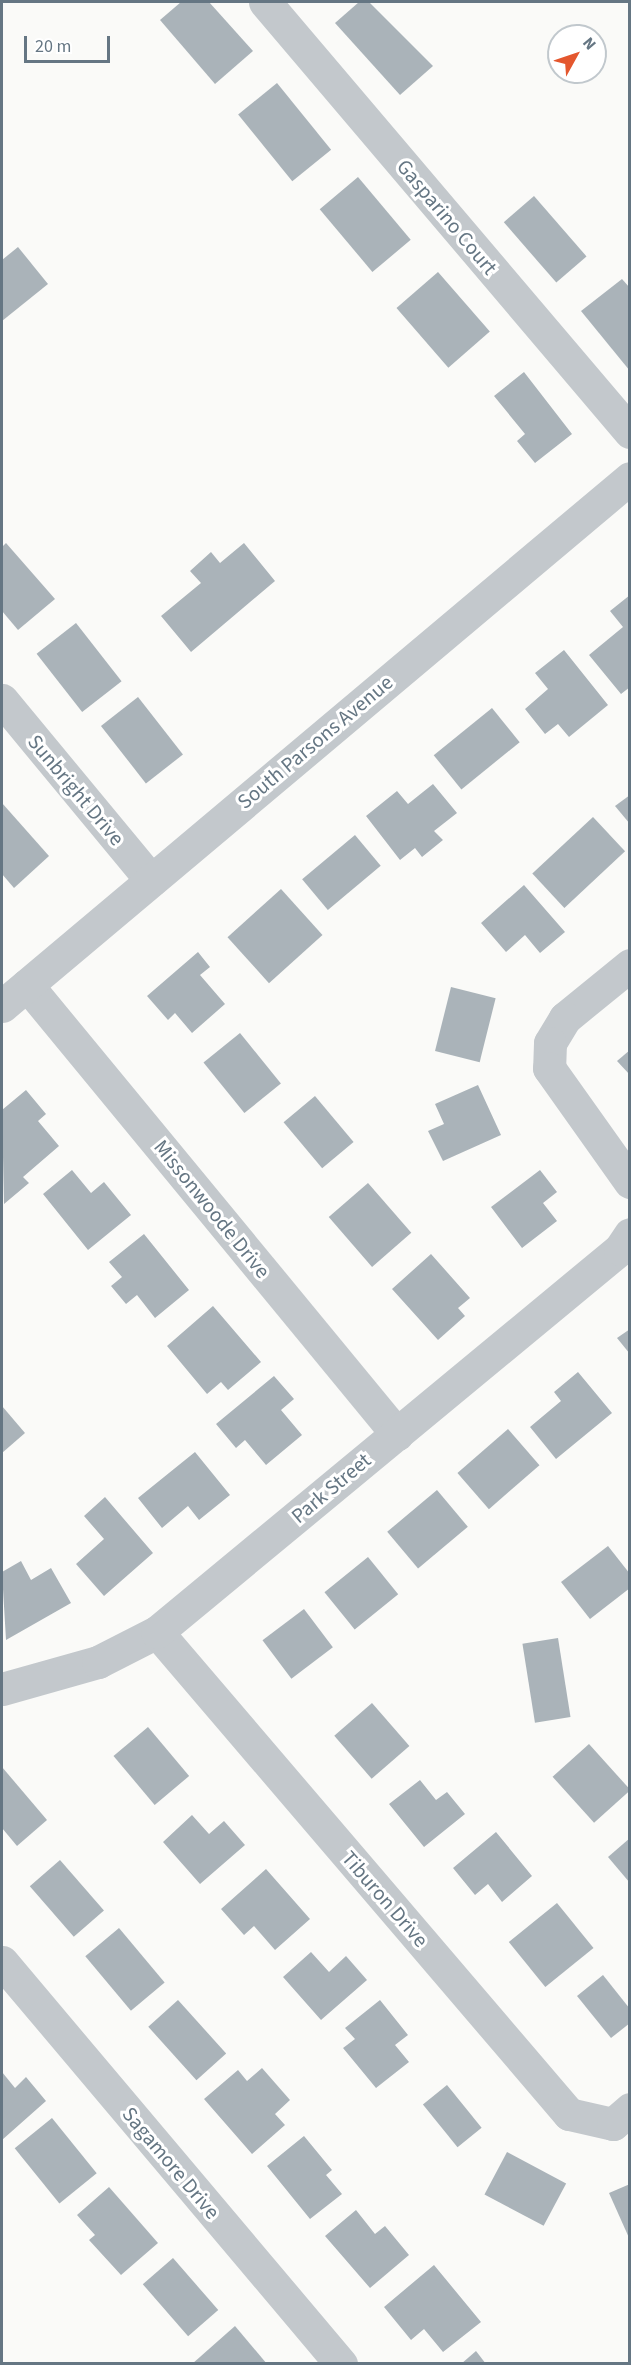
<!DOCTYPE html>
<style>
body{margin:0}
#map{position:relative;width:631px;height:2365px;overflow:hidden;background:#fafaf8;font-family:"Source Sans 3",sans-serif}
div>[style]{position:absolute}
.building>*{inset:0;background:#aab3b9;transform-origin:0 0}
.minor>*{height:33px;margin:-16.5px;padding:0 16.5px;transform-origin:16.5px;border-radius:16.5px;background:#c3c8cc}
span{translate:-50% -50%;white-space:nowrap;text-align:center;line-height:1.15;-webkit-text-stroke:6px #fff;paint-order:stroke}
.street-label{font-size:21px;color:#657683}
.frame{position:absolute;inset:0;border:3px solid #657683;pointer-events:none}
.north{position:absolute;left:547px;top:24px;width:60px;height:60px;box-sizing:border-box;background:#fff;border:2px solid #c1c8cd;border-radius:50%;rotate:50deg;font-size:16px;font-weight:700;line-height:24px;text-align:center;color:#657683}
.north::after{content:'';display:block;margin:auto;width:21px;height:27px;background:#e4572e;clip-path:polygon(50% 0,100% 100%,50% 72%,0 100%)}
.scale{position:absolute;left:24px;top:36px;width:86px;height:27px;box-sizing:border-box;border:3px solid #657683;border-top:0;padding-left:8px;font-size:18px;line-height:21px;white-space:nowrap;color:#657683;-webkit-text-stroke:4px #fff;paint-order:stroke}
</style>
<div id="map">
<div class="building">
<i style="clip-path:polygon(181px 2px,209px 2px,253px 51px,215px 84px,160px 20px)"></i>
<i style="clip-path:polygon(359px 2px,369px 2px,433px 66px,400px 95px,335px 23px)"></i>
<i style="left:277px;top:83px;width:86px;height:50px;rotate:51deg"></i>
<i style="left:358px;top:177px;width:82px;height:50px;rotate:50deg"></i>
<i style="left:534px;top:196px;width:80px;height:40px;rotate:49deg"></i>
<i style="clip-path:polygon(18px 247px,48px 284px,2px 321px,2px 260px)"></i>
<i style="left:438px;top:272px;width:79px;height:55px;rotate:49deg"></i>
<i style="clip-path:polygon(622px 279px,630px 288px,630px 371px,581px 311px)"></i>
<i style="clip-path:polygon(524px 372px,572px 434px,535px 463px,517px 441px,525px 434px,494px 396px)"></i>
<i style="clip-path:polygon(6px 543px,55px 599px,18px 630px,2px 611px,2px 547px)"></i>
<i style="clip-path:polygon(244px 543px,275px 581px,191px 652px,161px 616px,201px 583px,190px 571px,211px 552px,220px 563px)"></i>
<i style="clip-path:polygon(630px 595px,630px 687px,621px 694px,589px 655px,623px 627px,610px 611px)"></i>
<i style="left:76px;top:623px;width:74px;height:50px;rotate:52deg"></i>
<i style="clip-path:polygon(564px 650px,608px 705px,569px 737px,558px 724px,545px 734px,525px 709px,548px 689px,535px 673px)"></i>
<i style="left:138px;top:697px;width:73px;height:47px;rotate:52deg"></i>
<i style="left:492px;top:708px;width:44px;height:75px;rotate:51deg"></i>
<i style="clip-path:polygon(433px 784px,457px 813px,434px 831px,443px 840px,422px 857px,415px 848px,400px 860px,366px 816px,397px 791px,408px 804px)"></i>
<i style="clip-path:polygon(630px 795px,630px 824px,615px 806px)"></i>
<i style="clip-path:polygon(2px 803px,49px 856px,14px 888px,2px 874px)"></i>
<i style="left:593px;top:817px;width:47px;height:83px;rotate:47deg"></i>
<i style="left:355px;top:835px;width:40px;height:69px;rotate:50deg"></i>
<i style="clip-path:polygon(524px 885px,565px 932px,540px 953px,525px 935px,506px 952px,481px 923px)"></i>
<i style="left:281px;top:889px;width:62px;height:72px;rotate:48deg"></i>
<i style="clip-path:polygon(198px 952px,210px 967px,200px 975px,225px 1004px,192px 1033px,175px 1013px,168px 1020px,147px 996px)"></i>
<i style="left:451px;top:987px;width:46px;height:66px;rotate:14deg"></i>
<i style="left:240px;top:1033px;width:65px;height:47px;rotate:51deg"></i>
<i style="clip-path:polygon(630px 1050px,630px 1075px,617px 1061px)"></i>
<i style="clip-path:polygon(478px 1085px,501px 1135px,443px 1161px,428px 1131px,444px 1124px,435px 1104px)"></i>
<i style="clip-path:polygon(26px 1090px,46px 1114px,38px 1121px,59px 1146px,23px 1177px,29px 1183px,4px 1204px,2px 1110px)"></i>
<i style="left:315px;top:1096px;width:60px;height:41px;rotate:50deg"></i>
<i style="clip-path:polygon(72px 1170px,91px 1193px,104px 1182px,131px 1215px,88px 1250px,43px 1194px)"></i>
<i style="clip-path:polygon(540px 1170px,557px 1192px,543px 1203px,557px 1221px,522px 1248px,491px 1207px)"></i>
<i style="left:368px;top:1183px;width:66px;height:52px;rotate:49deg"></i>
<i style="clip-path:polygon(144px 1234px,189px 1290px,155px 1318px,137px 1295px,126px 1304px,111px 1286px,122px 1277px,109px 1262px)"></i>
<i style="clip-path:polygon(431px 1254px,470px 1298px,458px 1308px,465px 1316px,438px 1340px,392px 1289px)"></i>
<i style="clip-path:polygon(213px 1306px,261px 1362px,228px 1390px,221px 1382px,207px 1394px,167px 1346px)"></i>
<i style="clip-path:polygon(630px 1329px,630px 1354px,617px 1338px)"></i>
<i style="clip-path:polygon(578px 1372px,612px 1413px,556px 1459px,530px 1427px,561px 1401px,554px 1392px)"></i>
<i style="clip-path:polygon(274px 1376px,294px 1399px,281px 1410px,302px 1435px,266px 1465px,245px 1440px,236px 1448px,216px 1424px)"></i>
<i style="clip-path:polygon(2px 1406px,25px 1433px,2px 1453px)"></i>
<i style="left:508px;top:1429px;width:48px;height:67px;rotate:49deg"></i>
<i style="clip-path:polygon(195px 1452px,230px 1495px,199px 1520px,188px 1506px,162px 1528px,138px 1498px)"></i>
<i style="left:437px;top:1490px;width:48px;height:65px;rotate:50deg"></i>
<i style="clip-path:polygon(105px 1497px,153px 1553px,104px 1596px,76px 1564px,104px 1539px,84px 1516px)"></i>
<i style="clip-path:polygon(608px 1546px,630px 1574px,630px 1588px,590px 1619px,561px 1582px)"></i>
<i style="left:368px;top:1557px;width:48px;height:56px;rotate:51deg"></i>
<i style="clip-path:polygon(21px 1561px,31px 1580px,51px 1568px,71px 1603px,6px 1640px,2px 1572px)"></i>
<i style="left:304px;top:1609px;width:48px;height:52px;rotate:53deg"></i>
<i style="left:558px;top:1638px;width:80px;height:36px;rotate:81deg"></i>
<i style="left:372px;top:1703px;width:57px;height:50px;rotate:49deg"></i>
<i style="left:148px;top:1727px;width:64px;height:45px;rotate:50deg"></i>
<i style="left:589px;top:1744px;width:62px;height:49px;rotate:48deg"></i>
<i style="clip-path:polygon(2px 1767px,47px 1820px,17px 1846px,2px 1828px)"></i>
<i style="clip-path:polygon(420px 1780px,436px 1800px,447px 1792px,465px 1814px,424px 1847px,389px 1804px)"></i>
<i style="clip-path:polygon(192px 1815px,209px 1834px,224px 1821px,245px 1845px,200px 1884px,163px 1842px)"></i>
<i style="clip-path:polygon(496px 1832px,532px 1876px,502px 1902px,488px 1884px,475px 1895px,453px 1868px)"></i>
<i style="clip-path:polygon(630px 1838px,630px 1883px,608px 1857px)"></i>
<i style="left:60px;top:1860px;width:67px;height:40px;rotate:49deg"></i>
<i style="clip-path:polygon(266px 1869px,310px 1919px,275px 1950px,254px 1926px,244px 1935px,221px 1909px)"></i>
<i style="left:557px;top:1903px;width:58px;height:62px;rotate:51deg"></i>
<i style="left:119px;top:1928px;width:71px;height:44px;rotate:50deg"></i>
<i style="clip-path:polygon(311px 1952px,329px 1972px,346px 1956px,367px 1980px,321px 2020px,283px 1977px)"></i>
<i style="clip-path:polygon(603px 1975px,630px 2009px,630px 2023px,611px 2038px,577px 1996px)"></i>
<i style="left:178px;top:2000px;width:72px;height:40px;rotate:48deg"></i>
<i style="clip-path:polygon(380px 2000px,408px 2035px,395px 2045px,409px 2062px,376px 2088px,343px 2048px,355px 2039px,345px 2028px)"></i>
<i style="clip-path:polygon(262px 2068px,290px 2100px,275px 2114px,285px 2125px,252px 2154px,204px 2099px,238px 2070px,247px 2081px)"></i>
<i style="clip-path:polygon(2px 2072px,15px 2088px,26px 2077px,46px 2101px,2px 2140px)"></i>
<i style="left:447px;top:2085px;width:55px;height:31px;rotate:51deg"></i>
<i style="left:52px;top:2118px;width:71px;height:48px;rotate:51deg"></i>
<i style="clip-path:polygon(304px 2136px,332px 2170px,326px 2175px,342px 2194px,310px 2219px,267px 2166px)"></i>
<i style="left:507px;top:2152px;width:67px;height:48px;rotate:28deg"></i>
<i style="clip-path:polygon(630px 2184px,630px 2240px,609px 2193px)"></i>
<i style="clip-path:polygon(109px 2187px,158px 2243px,121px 2275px,89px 2240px,95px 2235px,77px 2215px)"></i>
<i style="clip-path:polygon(356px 2210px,375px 2234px,385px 2226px,409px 2255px,370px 2288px,325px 2236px)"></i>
<i style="left:173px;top:2258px;width:69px;height:40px;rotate:49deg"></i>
<i style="clip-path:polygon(434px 2265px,481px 2322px,443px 2352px,424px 2329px,411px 2340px,384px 2307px)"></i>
<i style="clip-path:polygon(235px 2326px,267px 2364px,192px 2364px)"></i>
<i style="clip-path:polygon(476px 2351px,486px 2364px,461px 2364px)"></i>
</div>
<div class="minor">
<i style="left:265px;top:2px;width:564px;rotate:49.67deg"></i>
<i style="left:2px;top:700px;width:234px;rotate:50.4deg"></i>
<i style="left:630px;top:965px;width:84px;rotate:140.8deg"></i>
<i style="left:565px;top:1018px;width:29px;rotate:121deg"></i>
<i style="left:550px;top:1043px;width:25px;rotate:92deg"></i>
<i style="left:549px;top:1068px;width:140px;rotate:54.6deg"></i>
<i style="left:27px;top:985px;width:582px;rotate:50.51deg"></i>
<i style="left:2px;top:1006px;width:820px;rotate:-40.06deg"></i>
<i style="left:157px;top:1632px;width:634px;rotate:49.48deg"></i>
<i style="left:569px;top:2114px;width:45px;rotate:12.8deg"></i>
<i style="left:613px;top:2124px;width:23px;rotate:-41deg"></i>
<i style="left:2px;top:1689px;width:100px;rotate:-15.7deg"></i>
<i style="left:98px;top:1662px;width:66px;rotate:-27deg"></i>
<i style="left:157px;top:1632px;width:601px;rotate:-39.6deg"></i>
<i style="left:620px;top:1249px;width:18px;rotate:-56deg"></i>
<i style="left:2px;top:1962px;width:526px;rotate:49.86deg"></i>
</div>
<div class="street-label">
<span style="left:447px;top:217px;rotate:50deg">Gasparino Court</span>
<span style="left:315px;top:742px;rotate:-40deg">South Parsons Avenue</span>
<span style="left:76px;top:790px;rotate:50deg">Sunbright Drive</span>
<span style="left:212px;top:1209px;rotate:51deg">Missonwoode Drive</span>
<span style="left:331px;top:1488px;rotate:-40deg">Park Street</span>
<span style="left:385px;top:1899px;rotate:49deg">Tiburon Drive</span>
<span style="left:171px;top:2163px;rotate:50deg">Sagamore Drive</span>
</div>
<div class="frame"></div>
<div class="north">N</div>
<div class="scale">20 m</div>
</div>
